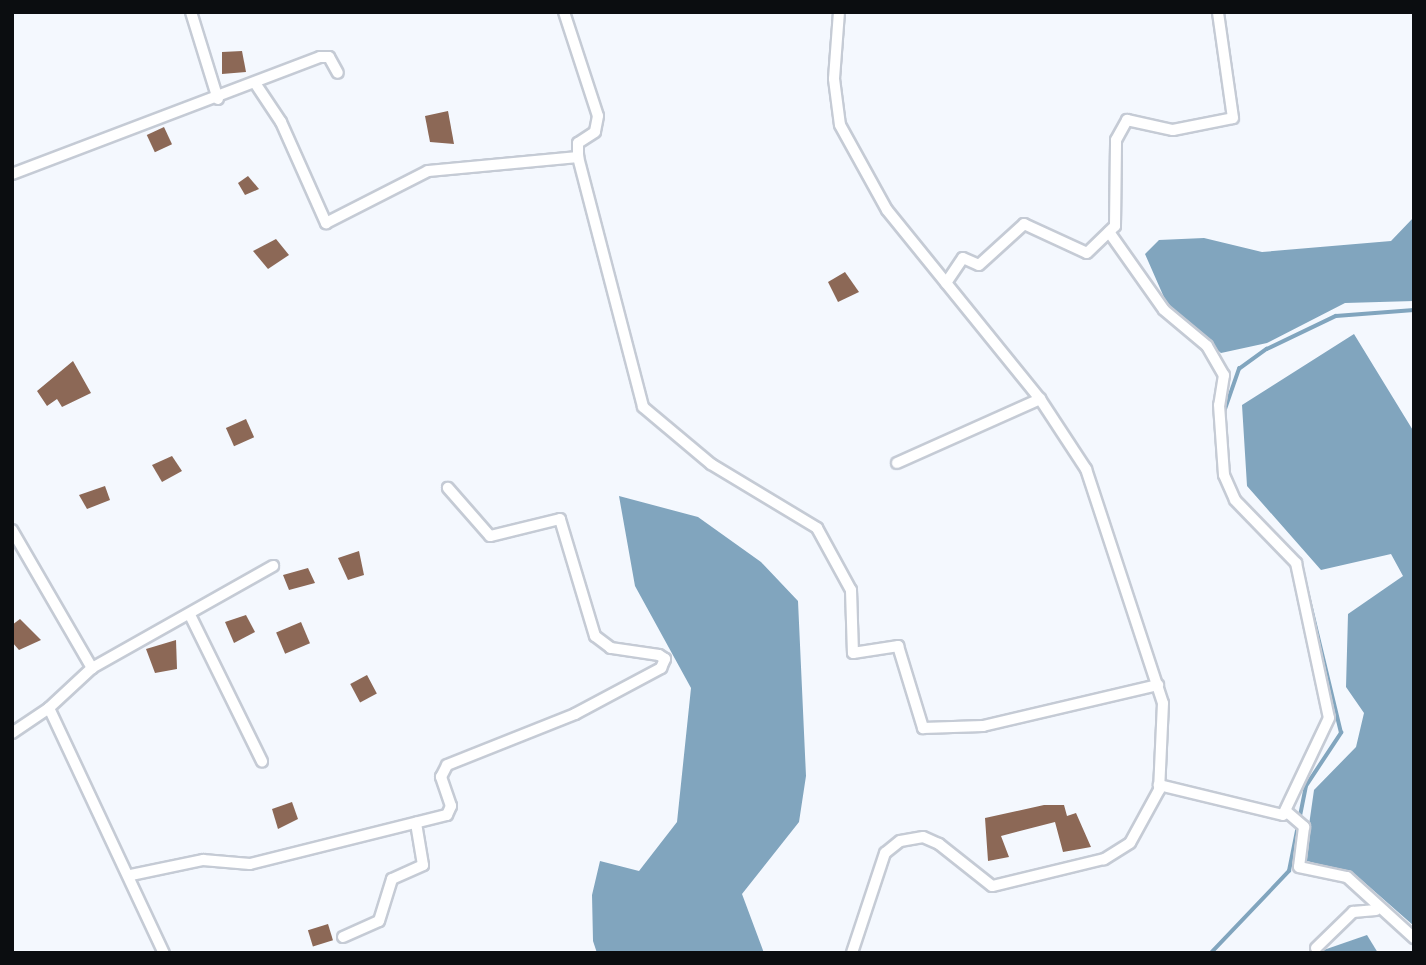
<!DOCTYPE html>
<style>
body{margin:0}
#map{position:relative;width:1426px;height:965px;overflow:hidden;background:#f4f8fe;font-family:Lato,sans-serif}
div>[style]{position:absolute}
.water>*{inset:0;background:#81a5be}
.stream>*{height:3.5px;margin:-1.75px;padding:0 1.75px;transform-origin:1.75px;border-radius:1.75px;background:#81a5be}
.building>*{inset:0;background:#8c6856;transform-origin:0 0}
.roads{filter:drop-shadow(2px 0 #c5cbd5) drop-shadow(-2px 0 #c5cbd5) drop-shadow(0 2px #c5cbd5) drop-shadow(0 -2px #c5cbd5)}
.street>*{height:10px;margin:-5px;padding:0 5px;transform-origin:5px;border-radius:5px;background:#fff}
span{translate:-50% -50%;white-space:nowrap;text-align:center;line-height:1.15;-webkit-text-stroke:5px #f4f8fe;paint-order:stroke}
.frame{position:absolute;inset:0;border:14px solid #0b0d10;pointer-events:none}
</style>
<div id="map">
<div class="water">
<i style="clip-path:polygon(1414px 217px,1414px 301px,1345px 303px,1267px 343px,1221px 353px,1170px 311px,1145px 254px,1159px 240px,1204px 238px,1262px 252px,1391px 241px)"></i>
<i style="clip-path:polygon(1354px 334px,1414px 432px,1414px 926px,1357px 876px,1304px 860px,1314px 790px,1356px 747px,1364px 713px,1346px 687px,1348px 614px,1403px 576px,1391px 554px,1321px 570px,1247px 486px,1242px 405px)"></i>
<i style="clip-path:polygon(619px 496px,698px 517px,761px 562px,798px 601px,806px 776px,799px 822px,742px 894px,764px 953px,597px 953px,593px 941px,592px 895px,600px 861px,639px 871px,677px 822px,691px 688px,635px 586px)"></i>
<i style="clip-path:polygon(1367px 935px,1378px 953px,1315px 953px)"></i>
</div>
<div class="stream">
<i style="left:1224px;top:412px;width:46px;rotate:-70.8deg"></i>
<i style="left:1239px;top:369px;width:34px;rotate:-36deg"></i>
<i style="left:1267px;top:349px;width:76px;rotate:-25.6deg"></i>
<i style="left:1336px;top:316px;width:78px;rotate:-4.4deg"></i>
<i style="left:1211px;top:953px;width:113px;rotate:-46.4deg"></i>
<i style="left:1289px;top:871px;width:87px;rotate:-78.7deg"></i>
<i style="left:1306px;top:786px;width:64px;rotate:-56.6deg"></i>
<i style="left:1341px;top:733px;width:172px;rotate:-103.5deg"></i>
</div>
<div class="building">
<i style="clip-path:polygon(242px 51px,246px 72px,222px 74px,222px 52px)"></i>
<i style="clip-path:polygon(448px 111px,454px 144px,430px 142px,425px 116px)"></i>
<i style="left:164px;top:127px;width:19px;height:19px;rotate:65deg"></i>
<i style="clip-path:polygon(248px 176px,259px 189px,245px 195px,238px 183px)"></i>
<i style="clip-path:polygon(276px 239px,289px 255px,268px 269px,253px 251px)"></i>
<i style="clip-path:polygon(845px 272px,859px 292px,838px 302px,828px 282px)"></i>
<i style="clip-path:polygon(73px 361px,91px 393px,62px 407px,57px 399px,47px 406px,37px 391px)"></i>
<i style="left:246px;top:419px;width:20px;height:22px;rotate:66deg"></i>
<i style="clip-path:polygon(172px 456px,182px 471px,162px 482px,152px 465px)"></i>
<i style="clip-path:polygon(105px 486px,110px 500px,87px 509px,79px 495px)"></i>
<i style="clip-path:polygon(359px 551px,364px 575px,348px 580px,338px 558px)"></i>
<i style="clip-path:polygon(308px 568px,315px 583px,289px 590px,283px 575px)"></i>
<i style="clip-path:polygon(246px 615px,255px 632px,234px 643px,225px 622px)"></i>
<i style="clip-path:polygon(20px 619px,41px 640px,19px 650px,12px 642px,12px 625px)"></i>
<i style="left:301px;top:622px;width:23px;height:27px;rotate:67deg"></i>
<i style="clip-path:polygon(176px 640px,177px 669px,155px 673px,146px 649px)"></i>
<i style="left:367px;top:675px;width:21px;height:19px;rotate:62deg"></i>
<i style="clip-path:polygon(292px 802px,298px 819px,278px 829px,272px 809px)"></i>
<i style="clip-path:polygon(1044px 805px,1064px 805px,1067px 816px,1076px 813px,1091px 847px,1063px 852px,1055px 822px,1001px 836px,1009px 857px,988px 861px,985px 818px)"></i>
<i style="left:328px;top:924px;width:17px;height:21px;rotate:73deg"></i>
</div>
<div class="roads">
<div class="street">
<i style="left:191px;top:12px;width:91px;rotate:72.8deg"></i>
<i style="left:564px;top:12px;width:109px;rotate:71.9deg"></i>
<i style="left:598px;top:116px;width:16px;rotate:101deg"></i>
<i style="left:595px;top:132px;width:20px;rotate:147deg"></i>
<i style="left:578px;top:143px;width:14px;rotate:90deg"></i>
<i style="left:839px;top:12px;width:67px;rotate:94.3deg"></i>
<i style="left:834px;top:79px;width:46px;rotate:82.6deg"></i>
<i style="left:840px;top:125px;width:97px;rotate:61.1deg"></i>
<i style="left:887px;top:210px;width:243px;rotate:51deg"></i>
<i style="left:1040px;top:399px;width:84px;rotate:56.7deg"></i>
<i style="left:1086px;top:469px;width:246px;rotate:71.8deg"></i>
<i style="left:1163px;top:703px;width:87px;rotate:92.6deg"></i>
<i style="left:1159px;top:790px;width:60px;rotate:118.7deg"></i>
<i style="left:1130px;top:843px;width:31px;rotate:148deg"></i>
<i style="left:1104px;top:859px;width:115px;rotate:166.4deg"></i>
<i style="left:992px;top:886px;width:68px;rotate:-141.6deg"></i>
<i style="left:939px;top:844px;width:17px;rotate:-156deg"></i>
<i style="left:923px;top:837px;width:23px;rotate:170deg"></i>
<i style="left:900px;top:841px;width:19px;rotate:141deg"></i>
<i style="left:885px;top:853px;width:105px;rotate:108.3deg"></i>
<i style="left:255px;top:83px;width:47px;rotate:56.3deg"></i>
<i style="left:281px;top:122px;width:111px;rotate:66deg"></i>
<i style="left:326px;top:223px;width:114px;rotate:-27deg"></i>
<i style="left:428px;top:171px;width:151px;rotate:-5.3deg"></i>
<i style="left:578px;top:157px;width:258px;rotate:75.4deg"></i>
<i style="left:643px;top:407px;width:89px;rotate:40deg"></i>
<i style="left:711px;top:464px;width:124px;rotate:31.1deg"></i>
<i style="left:817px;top:528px;width:71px;rotate:61.3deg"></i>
<i style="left:851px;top:590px;width:63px;rotate:88.2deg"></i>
<i style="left:853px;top:653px;width:46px;rotate:-8.8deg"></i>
<i style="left:898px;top:646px;width:86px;rotate:73deg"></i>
<i style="left:923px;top:728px;width:60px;rotate:-1.9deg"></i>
<i style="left:983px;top:726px;width:180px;rotate:-13.2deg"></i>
<i style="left:12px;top:174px;width:329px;rotate:-20.8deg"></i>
<i style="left:320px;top:57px;width:9px"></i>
<i style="left:329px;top:57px;width:18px;rotate:61deg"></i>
<i style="left:1109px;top:232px;width:95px;rotate:54.8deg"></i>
<i style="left:1164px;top:310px;width:56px;rotate:39.9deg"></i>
<i style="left:1207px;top:346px;width:34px;rotate:60deg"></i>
<i style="left:1224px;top:375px;width:30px;rotate:99deg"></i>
<i style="left:1219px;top:405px;width:70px;rotate:85.9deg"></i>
<i style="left:1224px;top:475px;width:27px;rotate:66deg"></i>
<i style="left:1235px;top:500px;width:88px;rotate:45.9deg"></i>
<i style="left:1296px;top:563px;width:158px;rotate:78deg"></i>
<i style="left:1329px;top:718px;width:107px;rotate:115.4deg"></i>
<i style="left:1283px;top:815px;width:128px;rotate:-166.4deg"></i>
<i style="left:946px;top:283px;width:30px;rotate:-56deg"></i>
<i style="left:963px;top:258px;width:17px;rotate:24deg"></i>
<i style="left:979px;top:265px;width:61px;rotate:-42.3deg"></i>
<i style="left:1024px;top:224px;width:69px;rotate:24.7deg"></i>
<i style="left:1087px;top:253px;width:39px;rotate:-44deg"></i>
<i style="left:1115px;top:226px;width:86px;rotate:-89.3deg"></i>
<i style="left:1116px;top:140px;width:23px;rotate:-61deg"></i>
<i style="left:1127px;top:120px;width:47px;rotate:12.3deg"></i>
<i style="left:1173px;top:130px;width:61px;rotate:-11.3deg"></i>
<i style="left:1233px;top:118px;width:107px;rotate:-98.1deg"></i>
<i style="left:897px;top:463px;width:157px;rotate:-24.1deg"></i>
<i style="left:12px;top:530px;width:160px;rotate:59.9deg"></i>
<i style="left:92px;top:668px;width:59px;rotate:137.1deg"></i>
<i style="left:49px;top:708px;width:271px;rotate:64.9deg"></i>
<i style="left:191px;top:617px;width:161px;rotate:63.8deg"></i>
<i style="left:92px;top:668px;width:208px;rotate:-29.4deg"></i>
<i style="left:12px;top:733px;width:45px;rotate:-34deg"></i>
<i style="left:1287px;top:812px;width:23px;rotate:41deg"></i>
<i style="left:1304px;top:827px;width:40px;rotate:97.1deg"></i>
<i style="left:1299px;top:867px;width:49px;rotate:11.8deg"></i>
<i style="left:1347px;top:877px;width:91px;rotate:42.3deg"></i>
<i style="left:131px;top:875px;width:74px;rotate:-11.8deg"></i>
<i style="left:203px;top:860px;width:47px;rotate:4.9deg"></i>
<i style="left:250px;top:864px;width:203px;rotate:-14deg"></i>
<i style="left:447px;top:815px;width:10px;rotate:-66deg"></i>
<i style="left:451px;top:806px;width:31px;rotate:-109deg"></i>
<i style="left:441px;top:777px;width:13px;rotate:-63deg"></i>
<i style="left:447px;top:765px;width:138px;rotate:-21.7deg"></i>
<i style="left:575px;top:714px;width:98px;rotate:-28.1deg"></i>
<i style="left:661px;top:668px;width:10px;rotate:-66deg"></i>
<i style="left:665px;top:659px;width:7px;rotate:-146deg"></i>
<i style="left:659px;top:655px;width:49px;rotate:-171.7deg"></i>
<i style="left:611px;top:648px;width:20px;rotate:-143deg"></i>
<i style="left:595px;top:636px;width:122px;rotate:-106.7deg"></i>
<i style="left:560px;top:519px;width:72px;rotate:166.3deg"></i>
<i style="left:490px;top:536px;width:64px;rotate:-131.2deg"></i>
<i style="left:343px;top:937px;width:39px;rotate:-24deg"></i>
<i style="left:379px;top:921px;width:44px;rotate:-72.8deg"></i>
<i style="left:392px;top:879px;width:34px;rotate:-24deg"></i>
<i style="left:423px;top:865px;width:43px;rotate:-99.5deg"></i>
<i style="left:1316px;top:948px;width:52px;rotate:-44.2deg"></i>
<i style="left:1353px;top:912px;width:23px;rotate:-5deg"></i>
</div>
</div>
<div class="frame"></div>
</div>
